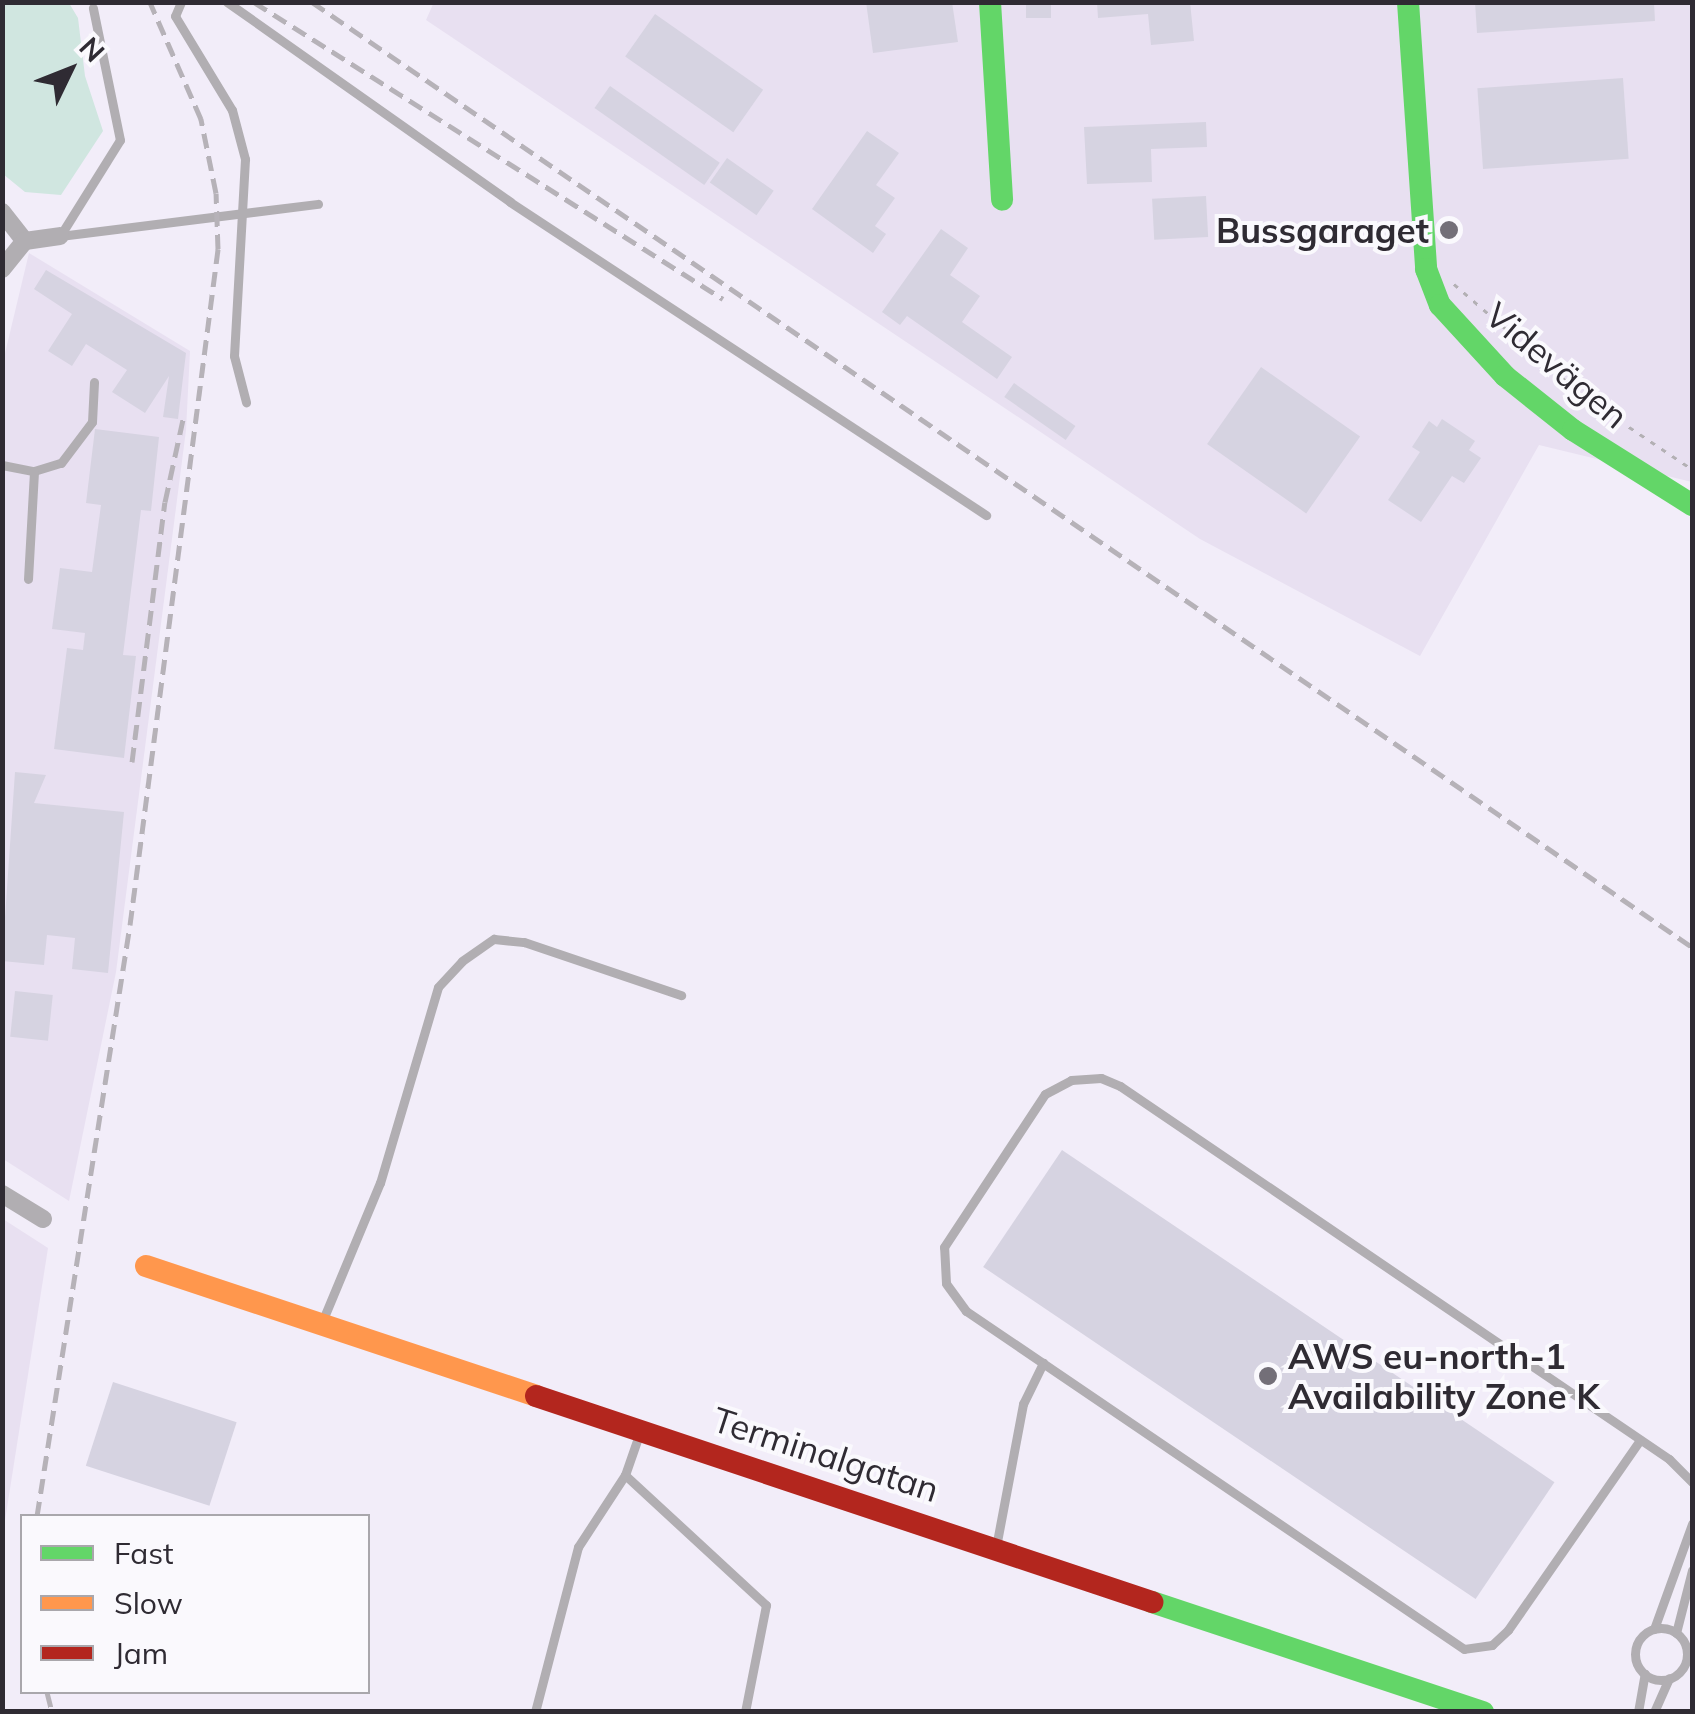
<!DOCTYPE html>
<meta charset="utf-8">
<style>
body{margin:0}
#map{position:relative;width:1695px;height:1714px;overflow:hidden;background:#f2edf9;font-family:Mulish,sans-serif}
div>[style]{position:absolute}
.industrial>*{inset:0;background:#e8e0f1}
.green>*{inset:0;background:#d0e6e0}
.building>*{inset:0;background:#d6d3e1;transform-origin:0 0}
.path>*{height:2.5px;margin-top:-1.25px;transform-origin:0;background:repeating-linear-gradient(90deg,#b3b0b4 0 5px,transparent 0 13px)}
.lane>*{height:9px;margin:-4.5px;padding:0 4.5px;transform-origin:4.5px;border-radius:4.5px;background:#b1aeb2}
.lane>.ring{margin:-4.5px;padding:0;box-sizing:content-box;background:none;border:9px solid #b1aeb2;border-radius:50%}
.street>*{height:18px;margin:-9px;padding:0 9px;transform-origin:9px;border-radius:9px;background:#b1aeb2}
.fast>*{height:22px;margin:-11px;padding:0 11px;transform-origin:11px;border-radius:11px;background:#63d668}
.slow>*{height:22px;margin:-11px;padding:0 11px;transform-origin:11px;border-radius:11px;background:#ff974d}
.jam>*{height:22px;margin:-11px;padding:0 11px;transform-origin:11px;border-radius:11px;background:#b3261e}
.rail>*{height:5px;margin-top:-2.5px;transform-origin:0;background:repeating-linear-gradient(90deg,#b6b2b8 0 15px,transparent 0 23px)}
.dots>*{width:28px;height:28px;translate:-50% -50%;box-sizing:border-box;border:5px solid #faf9fd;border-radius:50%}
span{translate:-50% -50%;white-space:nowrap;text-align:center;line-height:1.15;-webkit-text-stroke:8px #faf9fd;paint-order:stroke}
.poi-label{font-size:35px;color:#2f2b33;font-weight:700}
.right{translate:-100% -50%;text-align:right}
.left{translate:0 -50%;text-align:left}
.street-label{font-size:35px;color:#2f2b33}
.frame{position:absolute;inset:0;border:5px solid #2f2b33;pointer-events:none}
.legend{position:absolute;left:20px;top:1514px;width:350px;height:180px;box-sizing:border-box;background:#faf9fd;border:2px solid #a9a7ac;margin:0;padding:12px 18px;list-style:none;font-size:30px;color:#2f2b33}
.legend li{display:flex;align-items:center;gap:20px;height:50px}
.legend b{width:50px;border:2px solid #a9a7ac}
.north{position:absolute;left:20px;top:20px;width:100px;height:100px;-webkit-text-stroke:8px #faf9fd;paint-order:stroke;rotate:47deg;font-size:28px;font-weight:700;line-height:40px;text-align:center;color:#2f2b33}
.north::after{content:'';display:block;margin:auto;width:35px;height:45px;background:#2f2b33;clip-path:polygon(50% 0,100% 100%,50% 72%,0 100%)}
</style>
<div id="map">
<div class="industrial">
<i style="clip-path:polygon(434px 2px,1692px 3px,1692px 482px,1539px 445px,1420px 656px,1200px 539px,426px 20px)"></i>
<i style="clip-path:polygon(29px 253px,190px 351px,186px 430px,116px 972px,69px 1201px,3px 1159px,2px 366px)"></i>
<i style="clip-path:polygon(3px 1219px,48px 1248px,3px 1533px)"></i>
</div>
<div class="green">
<i style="clip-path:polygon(2px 3px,69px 3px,78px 18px,85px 76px,103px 131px,61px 195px,25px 192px,3px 174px)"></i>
</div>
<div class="building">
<i style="clip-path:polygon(866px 2px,952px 2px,958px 42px,873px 53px)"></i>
<i style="left:1026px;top:2px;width:25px;height:16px"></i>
<i style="clip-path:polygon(1097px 2px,1190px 2px,1194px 41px,1151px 45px,1148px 14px,1098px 18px)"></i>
<i style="clip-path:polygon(1475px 2px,1654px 2px,1655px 21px,1477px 33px)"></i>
<i style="left:655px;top:14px;width:132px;height:52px;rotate:35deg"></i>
<i style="left:1623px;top:78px;width:81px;height:146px;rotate:86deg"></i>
<i style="left:610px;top:86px;width:134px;height:27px;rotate:35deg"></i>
<i style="clip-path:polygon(1206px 122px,1207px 147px,1151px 149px,1152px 182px,1087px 184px,1084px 127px)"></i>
<i style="clip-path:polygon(867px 131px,899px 153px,876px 185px,895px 198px,875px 226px,886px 234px,873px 253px,812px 209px)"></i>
<i style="left:727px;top:158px;width:57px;height:30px;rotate:35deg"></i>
<i style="left:1206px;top:196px;width:41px;height:54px;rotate:87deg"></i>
<i style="clip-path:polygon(941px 229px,968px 248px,950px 275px,980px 296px,962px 322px,1012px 357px,997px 379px,907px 316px,900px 325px,882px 312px)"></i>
<i style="clip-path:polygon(46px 270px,186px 353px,178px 419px,163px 417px,169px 376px,145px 413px,112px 392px,127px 370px,86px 344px,72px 366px,48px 351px,72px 314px,34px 289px)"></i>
<i style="left:1261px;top:367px;width:121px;height:94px;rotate:35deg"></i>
<i style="left:1014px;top:383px;width:75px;height:17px;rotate:35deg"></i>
<i style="clip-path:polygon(1442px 419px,1475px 441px,1469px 450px,1481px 458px,1464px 483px,1452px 476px,1421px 522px,1388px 500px,1420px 452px,1412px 447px,1429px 421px,1437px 427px)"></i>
<i style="clip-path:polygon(95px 429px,159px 437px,151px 511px,141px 510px,123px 655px,136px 656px,124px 758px,54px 749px,67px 648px,83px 650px,85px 633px,52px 629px,60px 568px,92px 572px,101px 505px,86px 503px)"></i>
<i style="clip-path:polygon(15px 772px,46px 775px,34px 803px,124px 812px,108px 973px,72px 969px,75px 938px,47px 935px,44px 965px,2px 961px)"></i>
<i style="left:15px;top:991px;width:38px;height:46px;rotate:6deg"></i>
<i style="left:1062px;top:1150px;width:594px;height:141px;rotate:34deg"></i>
<i style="left:113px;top:1382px;width:130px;height:88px;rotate:18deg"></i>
</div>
<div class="path">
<i style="left:1454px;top:284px;width:174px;rotate:40.8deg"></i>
<i style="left:1586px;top:398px;width:128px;rotate:33.8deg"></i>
</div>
<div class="lane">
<i style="left:181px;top:2px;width:15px;rotate:113deg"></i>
<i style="left:175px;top:16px;width:110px;rotate:58.8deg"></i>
<i style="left:232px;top:110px;width:51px;rotate:75.1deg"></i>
<i style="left:245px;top:159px;width:197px;rotate:93.2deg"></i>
<i style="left:234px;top:356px;width:48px;rotate:75.4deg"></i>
<i style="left:227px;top:2px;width:347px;rotate:35.2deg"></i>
<i style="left:510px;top:202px;width:570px;rotate:33.33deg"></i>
<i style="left:60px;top:236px;width:260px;rotate:-7.1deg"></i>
<i style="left:60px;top:236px;width:113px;rotate:-58deg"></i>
<i style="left:120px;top:140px;width:135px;rotate:-101.6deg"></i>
<i style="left:2px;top:465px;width:33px;rotate:11deg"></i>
<i style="left:34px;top:471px;width:28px;rotate:-17deg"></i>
<i style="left:61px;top:463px;width:51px;rotate:-52.9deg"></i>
<i style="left:92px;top:422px;width:40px;rotate:-87.1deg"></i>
<i style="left:28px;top:579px;width:108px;rotate:-86.8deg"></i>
<i style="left:322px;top:1322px;width:151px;rotate:-67.4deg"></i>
<i style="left:380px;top:1183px;width:204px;rotate:-73.5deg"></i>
<i style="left:438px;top:987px;width:35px;rotate:-47deg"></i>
<i style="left:462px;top:961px;width:39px;rotate:-35deg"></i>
<i style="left:494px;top:939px;width:30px;rotate:6deg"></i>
<i style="left:524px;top:942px;width:166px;rotate:18.7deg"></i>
<i style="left:1640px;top:1440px;width:231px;rotate:124.8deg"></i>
<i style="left:1508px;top:1630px;width:22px;rotate:137deg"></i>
<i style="left:1492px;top:1645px;width:28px;rotate:172deg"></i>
<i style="left:1464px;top:1649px;width:602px;rotate:-145.83deg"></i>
<i style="left:966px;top:1311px;width:34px;rotate:-126deg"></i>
<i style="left:946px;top:1283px;width:36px;rotate:-93deg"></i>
<i style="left:944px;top:1247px;width:183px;rotate:-56.6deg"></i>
<i style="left:1045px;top:1094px;width:30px;rotate:-28deg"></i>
<i style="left:1071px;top:1080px;width:30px;rotate:-4deg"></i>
<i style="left:1101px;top:1078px;width:21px;rotate:23deg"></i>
<i style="left:1120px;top:1086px;width:664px;rotate:34.19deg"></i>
<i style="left:1669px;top:1459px;width:33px;rotate:45deg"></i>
<i style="left:625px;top:1475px;width:192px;rotate:42.7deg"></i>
<i style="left:766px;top:1605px;width:109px;rotate:101.1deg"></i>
<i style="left:996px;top:1547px;width:146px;rotate:-79.3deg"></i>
<i style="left:1023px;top:1404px;width:46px;rotate:-64deg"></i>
<i class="ring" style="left:1635px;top:1628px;width:43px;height:43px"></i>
<i style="left:1654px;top:1629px;width:112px;rotate:-70.1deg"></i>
<i style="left:1676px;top:1633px;width:65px;rotate:-75.7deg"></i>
<i style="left:535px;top:1712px;width:171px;rotate:-75.4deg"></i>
<i style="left:578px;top:1547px;width:86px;rotate:-56.9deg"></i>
<i style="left:625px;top:1475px;width:46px;rotate:-70.8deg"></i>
<i style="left:1638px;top:1712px;width:39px;rotate:-80deg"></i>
<i style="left:1654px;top:1712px;width:37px;rotate:-66deg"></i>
</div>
<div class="street">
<i style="left:2px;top:212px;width:37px;rotate:52deg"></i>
<i style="left:25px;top:241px;width:35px;rotate:-8deg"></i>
<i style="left:2px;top:269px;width:36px;rotate:-51deg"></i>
<i style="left:2px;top:1194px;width:48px;rotate:31.4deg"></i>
</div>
<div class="fast">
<i style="left:990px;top:2px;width:198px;rotate:86.5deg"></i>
<i style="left:1408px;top:2px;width:268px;rotate:86.1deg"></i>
<i style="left:1426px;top:269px;width:39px;rotate:69deg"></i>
<i style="left:1440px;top:305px;width:96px;rotate:47.5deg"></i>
<i style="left:1505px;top:376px;width:87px;rotate:38.5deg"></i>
<i style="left:1573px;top:430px;width:141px;rotate:32.2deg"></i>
<i style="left:1152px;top:1602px;width:349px;rotate:18.4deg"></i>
</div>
<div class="slow">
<i style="left:146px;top:1266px;width:411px;rotate:18.4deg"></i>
</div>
<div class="jam">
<i style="left:536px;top:1396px;width:650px;rotate:18.49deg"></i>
</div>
<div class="rail">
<i style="left:254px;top:2px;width:555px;rotate:32.34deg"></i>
<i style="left:312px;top:2px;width:1673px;rotate:34.4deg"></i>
<i style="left:132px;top:762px;width:262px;rotate:-82.8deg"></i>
<i style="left:165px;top:502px;width:89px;rotate:-77.7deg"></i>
<i style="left:37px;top:1516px;width:598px;rotate:-81.06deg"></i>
<i style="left:130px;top:925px;width:682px;rotate:-82.58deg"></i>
<i style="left:218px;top:249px;width:56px;rotate:-92deg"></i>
<i style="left:216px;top:193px;width:76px;rotate:-101.5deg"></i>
<i style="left:201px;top:119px;width:128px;rotate:-113.6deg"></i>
<i style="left:47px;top:1692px;width:21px;rotate:76deg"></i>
</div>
<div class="dots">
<i style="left:1449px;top:230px;background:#736f78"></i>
<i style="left:1268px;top:1376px;background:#736f78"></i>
</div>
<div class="poi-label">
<span class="right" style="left:1429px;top:230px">Bussgaraget</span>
<span class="left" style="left:1288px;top:1376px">AWS eu-north-1<br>Availability Zone K</span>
</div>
<div class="street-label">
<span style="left:1557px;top:365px;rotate:40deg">Videvägen</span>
<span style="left:826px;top:1454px;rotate:18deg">Terminalgatan</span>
</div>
<div class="frame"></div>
<ul class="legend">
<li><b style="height:12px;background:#63d668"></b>Fast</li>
<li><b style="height:12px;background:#ff974d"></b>Slow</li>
<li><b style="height:12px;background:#b3261e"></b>Jam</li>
</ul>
<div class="north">N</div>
</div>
